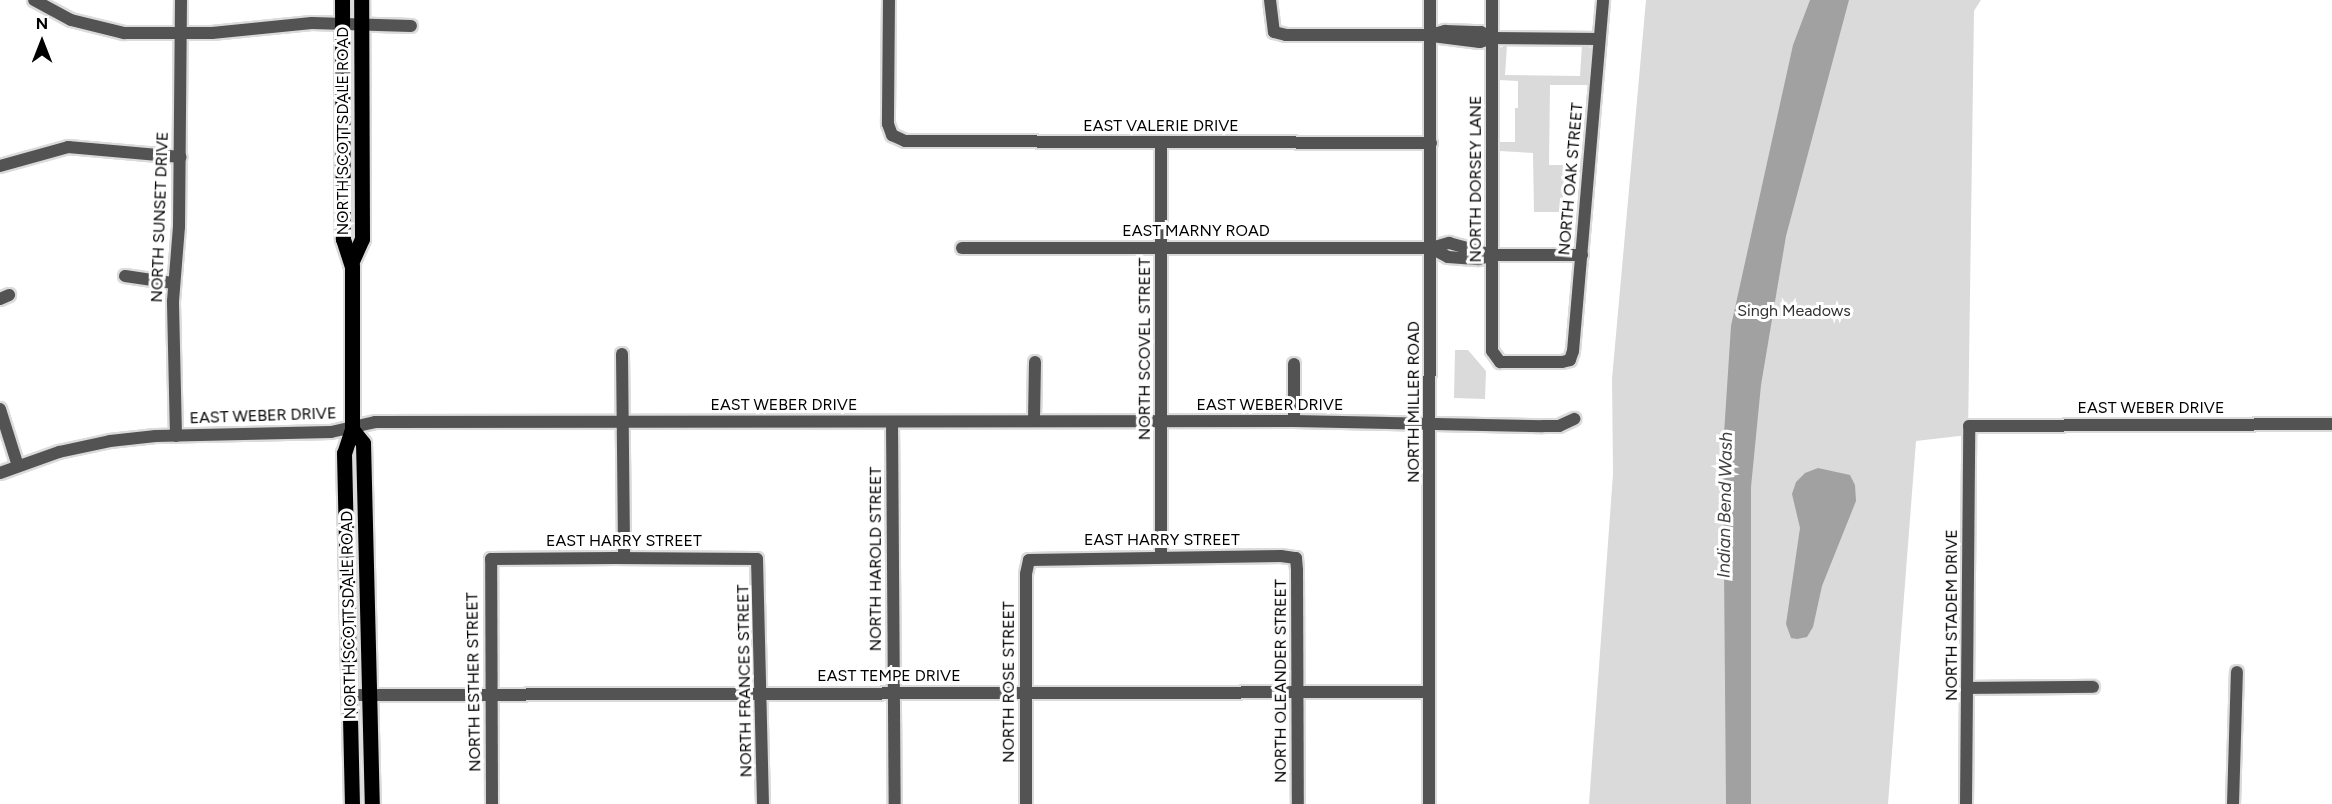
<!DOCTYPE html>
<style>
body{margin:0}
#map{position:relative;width:2332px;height:804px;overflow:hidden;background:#fff;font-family:Figtree,sans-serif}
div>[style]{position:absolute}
.green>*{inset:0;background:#dadada}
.water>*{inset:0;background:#a1a1a1}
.roads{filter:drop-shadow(2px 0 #dbdbdb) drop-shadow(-2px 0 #dbdbdb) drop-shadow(0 2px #dbdbdb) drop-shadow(0 -2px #dbdbdb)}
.minor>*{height:12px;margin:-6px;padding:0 6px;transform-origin:6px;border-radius:6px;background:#535353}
.major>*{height:15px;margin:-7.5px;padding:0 7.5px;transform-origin:7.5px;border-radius:7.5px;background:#000}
span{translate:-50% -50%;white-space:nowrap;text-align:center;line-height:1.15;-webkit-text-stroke:6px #fff;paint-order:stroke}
.street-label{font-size:16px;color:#000}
.park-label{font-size:16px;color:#313131}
.water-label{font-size:18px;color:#424242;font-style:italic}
.north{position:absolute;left:12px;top:12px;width:60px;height:60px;-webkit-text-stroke:4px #fff;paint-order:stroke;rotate:0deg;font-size:16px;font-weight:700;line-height:24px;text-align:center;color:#000}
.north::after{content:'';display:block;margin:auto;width:21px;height:27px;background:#000;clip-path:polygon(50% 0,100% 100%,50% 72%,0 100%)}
</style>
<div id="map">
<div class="green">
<i style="clip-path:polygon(1646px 0,1981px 0,1974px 11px,1968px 435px,1916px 441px,1888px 804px,1589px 804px,1613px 474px,1612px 379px)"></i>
<i style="clip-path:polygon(1582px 44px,1591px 48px,1589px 85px,1550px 85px,1549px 165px,1577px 165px,1577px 158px,1582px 158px,1581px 173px,1564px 173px,1562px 212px,1534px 212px,1533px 153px,1499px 151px,1499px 142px,1515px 142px,1515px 108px,1518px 108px,1518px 81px,1499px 80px,1499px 48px,1507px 45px,1505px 75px,1580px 76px)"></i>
<i style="clip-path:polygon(1455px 350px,1468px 350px,1486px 371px,1485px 399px,1454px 398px)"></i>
</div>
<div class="water">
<i style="clip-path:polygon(1810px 0,1849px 0,1786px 236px,1761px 385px,1751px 487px,1751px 804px,1726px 804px,1723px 449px,1731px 326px,1793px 45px)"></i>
<i style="clip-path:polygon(1818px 468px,1850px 475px,1855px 485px,1856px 501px,1822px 586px,1813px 627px,1807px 637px,1797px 639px,1791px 638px,1786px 624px,1800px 528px,1792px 494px,1796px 482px,1805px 473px)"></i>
</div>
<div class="roads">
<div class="minor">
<i style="left:34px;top:0;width:42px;rotate:28.4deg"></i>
<i style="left:71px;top:20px;width:55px;rotate:13.8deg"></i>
<i style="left:124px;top:33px;width:88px"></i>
<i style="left:212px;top:33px;width:100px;rotate:-5.7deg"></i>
<i style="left:312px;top:23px;width:99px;rotate:1.7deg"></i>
<i style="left:889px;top:0;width:124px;rotate:90.5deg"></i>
<i style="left:888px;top:124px;width:12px;rotate:70deg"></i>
<i style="left:892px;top:135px;width:14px;rotate:25deg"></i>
<i style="left:905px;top:141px;width:526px;rotate:0.22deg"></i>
<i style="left:1270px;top:0;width:32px;rotate:83deg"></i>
<i style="left:1274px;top:32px;width:12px;rotate:14deg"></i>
<i style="left:1286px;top:35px;width:144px"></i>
<i style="left:1430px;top:35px;width:16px;rotate:-15deg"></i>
<i style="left:1445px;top:31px;width:36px;rotate:2deg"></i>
<i style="left:1481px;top:32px;width:13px;rotate:29deg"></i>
<i style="left:1492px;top:0;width:351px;rotate:90deg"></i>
<i style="left:1492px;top:351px;width:14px;rotate:54deg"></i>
<i style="left:1500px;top:362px;width:62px"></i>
<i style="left:1562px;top:362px;width:8px;rotate:-14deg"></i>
<i style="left:1570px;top:360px;width:9px;rotate:-72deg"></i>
<i style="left:1573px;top:351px;width:352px;rotate:-85.1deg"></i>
<i style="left:1432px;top:36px;width:48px;rotate:7.1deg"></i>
<i style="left:1480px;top:42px;width:13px;rotate:-18deg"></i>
<i style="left:1492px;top:38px;width:107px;rotate:0.5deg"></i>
<i style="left:1161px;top:142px;width:415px;rotate:90deg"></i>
<i style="left:0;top:166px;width:71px;rotate:-15.6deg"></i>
<i style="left:68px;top:147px;width:113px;rotate:5.1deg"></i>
<i style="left:962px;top:248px;width:469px"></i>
<i style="left:1431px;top:248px;width:19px;rotate:-16deg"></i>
<i style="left:1449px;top:243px;width:45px;rotate:15.6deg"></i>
<i style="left:1431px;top:248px;width:19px;rotate:28deg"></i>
<i style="left:1448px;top:257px;width:31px;rotate:4deg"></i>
<i style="left:1479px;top:259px;width:14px;rotate:-17deg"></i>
<i style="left:1492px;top:255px;width:90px"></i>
<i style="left:125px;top:276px;width:49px;rotate:8.3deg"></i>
<i style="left:0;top:299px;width:10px;rotate:-24deg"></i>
<i style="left:622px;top:354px;width:204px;rotate:89.4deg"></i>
<i style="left:0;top:409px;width:60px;rotate:72.5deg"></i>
<i style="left:1034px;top:420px;width:58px;rotate:-89deg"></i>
<i style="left:1294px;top:421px;width:57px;rotate:-90deg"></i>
<i style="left:892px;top:422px;width:382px;rotate:89.6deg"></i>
<i style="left:176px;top:436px;width:135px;rotate:-91.3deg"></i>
<i style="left:173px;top:301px;width:74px;rotate:-85.4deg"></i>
<i style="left:179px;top:227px;width:227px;rotate:-89.5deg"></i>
<i style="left:0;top:473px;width:63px;rotate:-19.6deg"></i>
<i style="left:59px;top:452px;width:52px;rotate:-12.2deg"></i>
<i style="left:110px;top:441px;width:46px;rotate:-6.2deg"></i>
<i style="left:156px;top:436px;width:175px;rotate:-1.3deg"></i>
<i style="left:331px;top:432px;width:45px;rotate:-12.8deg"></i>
<i style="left:375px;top:422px;width:919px;rotate:-0.06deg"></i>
<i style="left:1294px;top:421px;width:249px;rotate:1.2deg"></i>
<i style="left:1543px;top:426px;width:16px"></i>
<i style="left:1559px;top:426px;width:17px;rotate:-25deg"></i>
<i style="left:1968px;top:688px;width:125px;rotate:-0.5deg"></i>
<i style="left:349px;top:695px;width:1080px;rotate:-0.16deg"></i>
<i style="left:492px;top:804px;width:245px;rotate:-90.2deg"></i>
<i style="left:491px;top:559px;width:124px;rotate:-0.5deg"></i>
<i style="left:615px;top:558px;width:142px;rotate:0.4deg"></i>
<i style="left:757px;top:559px;width:245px;rotate:88.6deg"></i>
<i style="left:1026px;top:804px;width:230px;rotate:-90deg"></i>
<i style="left:1026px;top:574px;width:14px;rotate:-78deg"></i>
<i style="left:1029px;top:560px;width:252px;rotate:-0.9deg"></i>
<i style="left:1281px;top:556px;width:15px;rotate:8deg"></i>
<i style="left:1296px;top:558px;width:12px;rotate:85deg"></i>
<i style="left:1297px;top:570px;width:234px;rotate:89.8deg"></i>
<i style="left:1429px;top:804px;width:804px;rotate:-89.93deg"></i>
<i style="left:1966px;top:804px;width:378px;rotate:-89.5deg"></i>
<i style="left:1969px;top:426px;width:363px;rotate:-0.3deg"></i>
<i style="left:2233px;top:804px;width:132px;rotate:-88.3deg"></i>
</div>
<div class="major">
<i style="left:342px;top:0;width:239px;rotate:89.8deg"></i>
<i style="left:343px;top:239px;width:28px;rotate:72deg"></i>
<i style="left:352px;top:266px;width:163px;rotate:90deg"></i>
<i style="left:352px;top:429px;width:25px;rotate:108deg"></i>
<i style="left:344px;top:453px;width:351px;rotate:88.7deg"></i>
<i style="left:352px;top:261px;width:24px;rotate:-66deg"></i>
<i style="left:362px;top:239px;width:239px;rotate:-90.2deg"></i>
<i style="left:352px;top:429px;width:18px;rotate:52deg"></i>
<i style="left:363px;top:443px;width:361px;rotate:88.6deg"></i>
</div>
</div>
<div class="street-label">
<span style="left:1161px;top:126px">EAST VALERIE DRIVE</span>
<span style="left:343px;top:131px;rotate:-90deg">NORTH SCOTTSDALE ROAD</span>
<span style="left:1476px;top:179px;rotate:-90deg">NORTH DORSEY LANE</span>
<span style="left:1571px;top:179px;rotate:-85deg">NORTH OAK STREET</span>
<span style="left:160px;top:217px;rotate:-88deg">NORTH SUNSET DRIVE</span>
<span style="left:1196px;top:231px">EAST MARNY ROAD</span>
<span style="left:1145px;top:349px;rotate:-90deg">NORTH SCOVEL STREET</span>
<span style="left:1414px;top:402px;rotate:-90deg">NORTH MILLER ROAD</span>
<span style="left:784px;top:405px">EAST WEBER DRIVE</span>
<span style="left:1270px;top:405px">EAST WEBER DRIVE</span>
<span style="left:2151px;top:408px">EAST WEBER DRIVE</span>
<span style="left:263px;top:416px;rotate:-2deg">EAST WEBER DRIVE</span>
<span style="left:1162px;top:540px">EAST HARRY STREET</span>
<span style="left:624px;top:541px">EAST HARRY STREET</span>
<span style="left:876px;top:559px;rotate:-90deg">NORTH HAROLD STREET</span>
<span style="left:349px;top:615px;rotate:-91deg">NORTH SCOTTSDALE ROAD</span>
<span style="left:1952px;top:615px;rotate:-90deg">NORTH STADEM DRIVE</span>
<span style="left:889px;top:676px">EAST TEMPE DRIVE</span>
<span style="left:745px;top:681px;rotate:-91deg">NORTH FRANCES STREET</span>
<span style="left:1281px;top:681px;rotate:-90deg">NORTH OLEANDER STREET</span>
<span style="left:474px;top:682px;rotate:-91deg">NORTH ESTHER STREET</span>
<span style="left:1009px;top:682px;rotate:-90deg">NORTH ROSE STREET</span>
</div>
<div class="park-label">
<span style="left:1794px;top:311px">Singh Meadows</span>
</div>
<div class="water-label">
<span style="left:1725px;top:505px;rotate:-89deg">Indian Bend Wash</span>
</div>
<div class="north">N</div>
</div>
